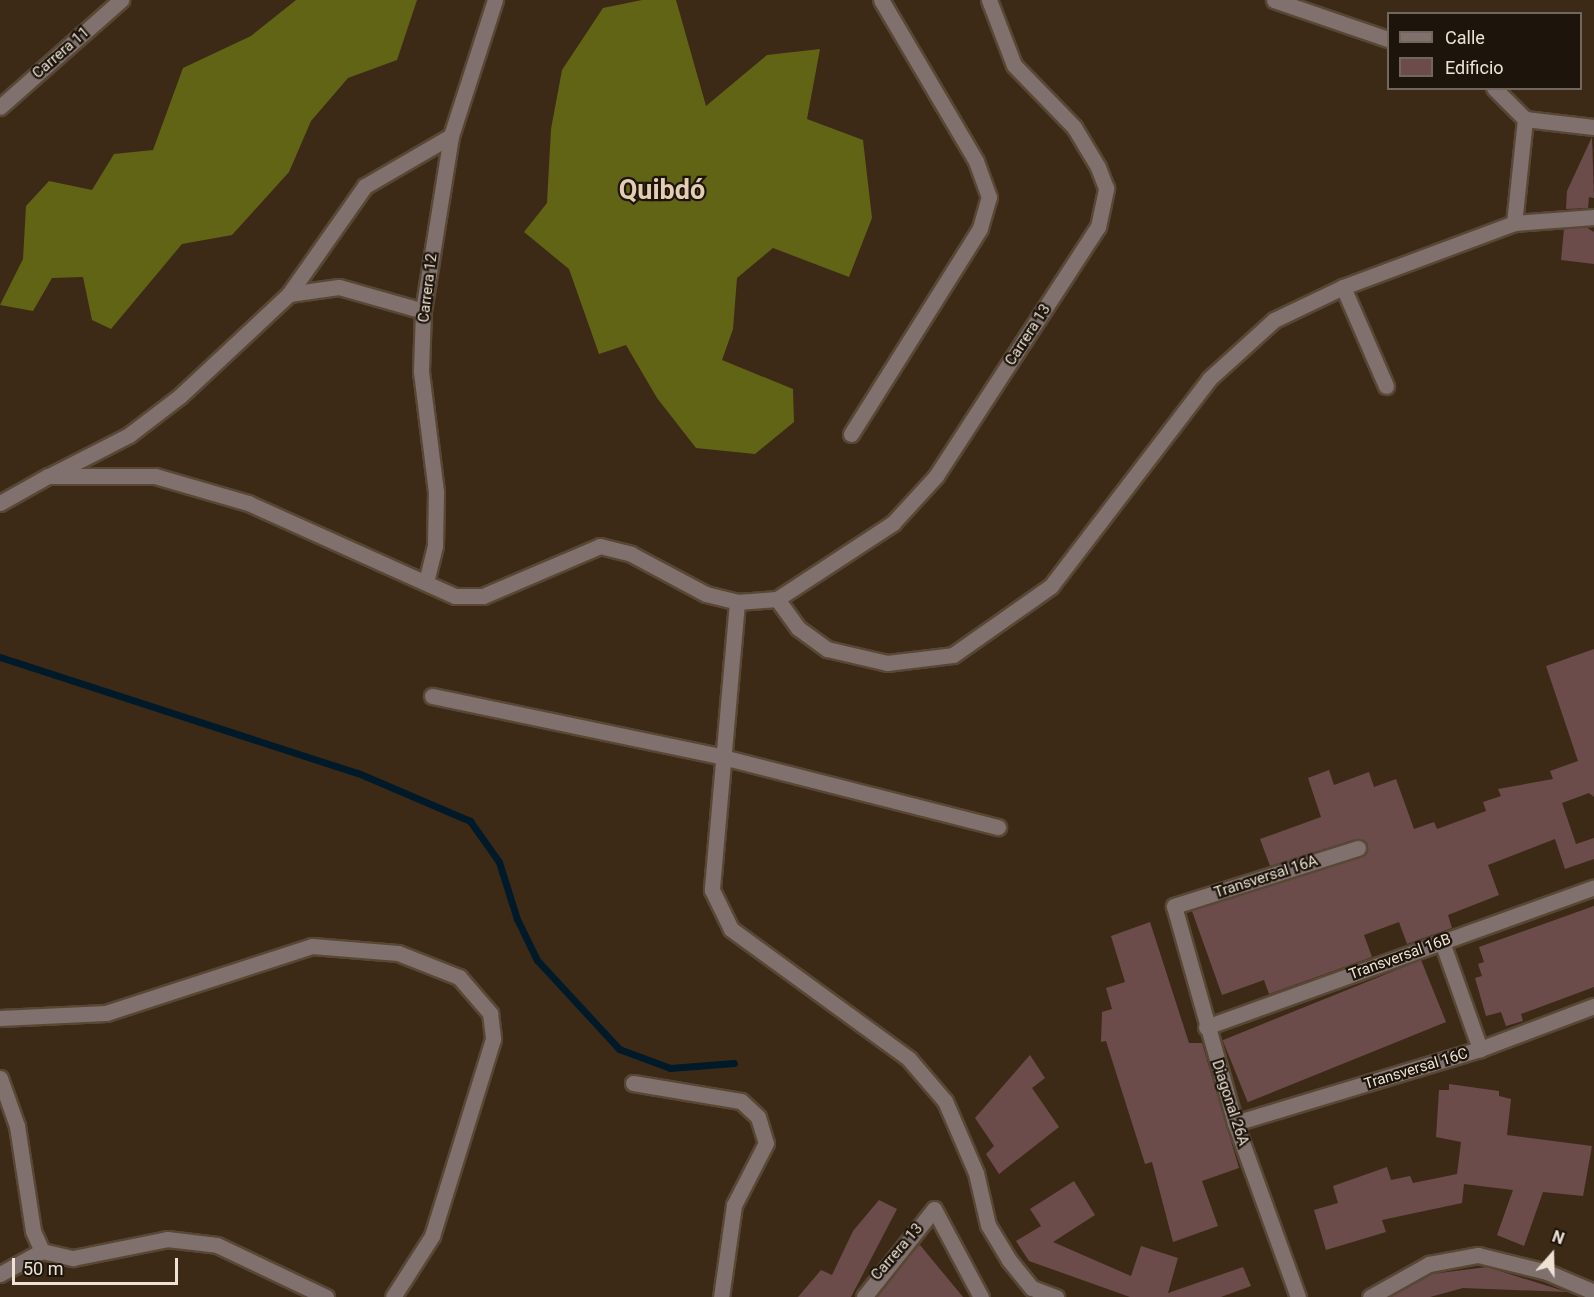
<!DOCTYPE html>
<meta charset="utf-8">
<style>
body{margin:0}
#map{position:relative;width:1594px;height:1297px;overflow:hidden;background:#3d2a16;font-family:Roboto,sans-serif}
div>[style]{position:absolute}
.forest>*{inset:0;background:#616315}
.stream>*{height:7px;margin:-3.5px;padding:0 3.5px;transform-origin:3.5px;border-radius:3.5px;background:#001a2a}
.building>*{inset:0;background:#6b4c4a;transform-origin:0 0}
.roads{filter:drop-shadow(2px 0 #594735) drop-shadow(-2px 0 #594735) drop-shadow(0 2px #594735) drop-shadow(0 -2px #594735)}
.minor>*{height:15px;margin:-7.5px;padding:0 7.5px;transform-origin:7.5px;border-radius:7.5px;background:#80716f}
span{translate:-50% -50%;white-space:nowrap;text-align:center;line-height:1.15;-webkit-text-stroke:4.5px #1d150c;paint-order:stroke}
.street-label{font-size:15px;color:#eee2d5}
.town-label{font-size:27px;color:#e5cdb4;font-weight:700}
.legend{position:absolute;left:1387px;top:12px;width:195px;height:78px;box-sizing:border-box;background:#1d150c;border:2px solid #71675c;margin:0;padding:8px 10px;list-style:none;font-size:18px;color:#eee2d5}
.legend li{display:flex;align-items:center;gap:12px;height:30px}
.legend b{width:30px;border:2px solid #71675c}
.north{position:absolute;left:1522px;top:1225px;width:60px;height:60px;-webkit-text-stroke:4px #1d150c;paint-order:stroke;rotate:20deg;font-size:16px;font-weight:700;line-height:24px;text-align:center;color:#eee2d5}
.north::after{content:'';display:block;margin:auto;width:21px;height:27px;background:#eee2d5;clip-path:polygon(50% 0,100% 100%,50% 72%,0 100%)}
.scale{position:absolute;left:12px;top:1258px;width:166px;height:27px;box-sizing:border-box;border:3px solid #eee2d5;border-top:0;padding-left:8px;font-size:18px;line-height:21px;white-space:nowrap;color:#eee2d5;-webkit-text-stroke:4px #1d150c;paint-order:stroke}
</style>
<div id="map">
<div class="forest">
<i style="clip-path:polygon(296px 0,417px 0,397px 60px,348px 78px,311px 121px,289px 172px,232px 235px,182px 244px,111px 329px,92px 320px,83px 277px,52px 278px,33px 311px,0 305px,23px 259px,26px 206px,49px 181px,92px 190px,114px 154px,153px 150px,183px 68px,251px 36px)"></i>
<i style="clip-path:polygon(642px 0,676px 0,706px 106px,767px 55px,820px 49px,807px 119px,863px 140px,872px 218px,849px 277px,773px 248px,737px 278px,733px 329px,722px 360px,793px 389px,794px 422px,755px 454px,696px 448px,657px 398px,626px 345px,599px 354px,569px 269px,524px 232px,547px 203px,551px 129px,562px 70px,603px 8px)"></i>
</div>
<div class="stream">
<i style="left:0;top:657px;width:376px;rotate:18deg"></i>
<i style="left:358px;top:773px;width:122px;rotate:23.2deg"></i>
<i style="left:470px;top:821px;width:50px;rotate:54.7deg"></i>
<i style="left:499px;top:862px;width:60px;rotate:72.5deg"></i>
<i style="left:517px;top:919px;width:46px;rotate:64deg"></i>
<i style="left:537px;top:960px;width:121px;rotate:47.3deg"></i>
<i style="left:619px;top:1049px;width:54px;rotate:20.4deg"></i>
<i style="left:670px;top:1068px;width:64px;rotate:-4.5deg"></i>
</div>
<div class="building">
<i style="clip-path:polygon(1592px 137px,1594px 198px,1589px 197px,1588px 208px,1566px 209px,1567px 191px)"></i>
<i style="clip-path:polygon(1586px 227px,1594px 232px,1594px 264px,1561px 260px,1564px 229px)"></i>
<i style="clip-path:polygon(1594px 649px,1594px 797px,1589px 793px,1562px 803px,1576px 844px,1594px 838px,1594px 859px,1565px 869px,1555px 839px,1488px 865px,1499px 895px,1448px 915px,1452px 928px,1407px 944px,1399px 922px,1364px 935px,1372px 957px,1269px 994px,1264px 980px,1222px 995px,1192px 911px,1361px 857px,1367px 851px,1365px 841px,1356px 839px,1270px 866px,1260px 839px,1321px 817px,1308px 778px,1329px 770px,1334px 785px,1369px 772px,1374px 787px,1396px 779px,1414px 829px,1434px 822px,1437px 829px,1486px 811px,1483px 802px,1501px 796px,1498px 789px,1553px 779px,1550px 771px,1578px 761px,1546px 666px)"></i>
<i style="clip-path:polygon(1594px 906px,1594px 987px,1521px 1014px,1523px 1021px,1506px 1026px,1501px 1012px,1486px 1016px,1475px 978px,1482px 976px,1478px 964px,1484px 962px,1479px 947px)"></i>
<i style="clip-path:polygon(1150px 922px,1189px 1043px,1202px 1043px,1239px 1168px,1202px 1181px,1218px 1226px,1173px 1242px,1152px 1162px,1145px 1164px,1106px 1041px,1101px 1042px,1102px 1012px,1112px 1009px,1106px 988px,1125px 982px,1111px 936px)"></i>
<i style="left:1421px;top:960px;width:67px;height:214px;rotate:68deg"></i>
<i style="clip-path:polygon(1030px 1055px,1045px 1078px,1032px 1088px,1059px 1127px,999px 1174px,986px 1154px,994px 1146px,975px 1118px)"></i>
<i style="clip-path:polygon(1449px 1084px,1499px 1091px,1499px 1096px,1511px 1099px,1507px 1135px,1592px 1146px,1583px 1196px,1543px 1192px,1524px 1246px,1497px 1235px,1513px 1190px,1464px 1184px,1462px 1203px,1382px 1220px,1386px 1232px,1326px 1250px,1314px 1210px,1338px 1203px,1333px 1186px,1387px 1167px,1391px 1180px,1410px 1176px,1413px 1183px,1457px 1174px,1461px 1142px,1436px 1137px,1439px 1090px,1449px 1090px)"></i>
<i style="clip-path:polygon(1074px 1181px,1095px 1215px,1053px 1242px,1131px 1276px,1141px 1246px,1178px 1258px,1168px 1293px,1243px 1267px,1251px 1286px,1221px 1297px,1130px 1297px,1029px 1261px,1016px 1241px,1041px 1226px,1030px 1209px)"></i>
<i style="clip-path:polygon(879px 1200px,897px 1209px,851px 1297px,798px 1297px,821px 1270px,832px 1275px,853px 1231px)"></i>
<i style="clip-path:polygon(920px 1245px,963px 1297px,876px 1297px,914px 1249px)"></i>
<i style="clip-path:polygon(1487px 1267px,1567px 1292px,1463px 1288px,1430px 1297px,1390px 1297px,1432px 1274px)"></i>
</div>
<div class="roads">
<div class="minor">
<i style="left:1274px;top:0;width:120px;rotate:18.9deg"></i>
<i style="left:1494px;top:88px;width:44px;rotate:45deg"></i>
<i style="left:1525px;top:119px;width:105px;rotate:96deg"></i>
<i style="left:0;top:107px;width:162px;rotate:-41.5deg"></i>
<i style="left:1525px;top:119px;width:69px;rotate:6.6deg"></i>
<i style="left:1343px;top:287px;width:108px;rotate:66.5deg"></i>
<i style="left:289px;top:294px;width:132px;rotate:-54.9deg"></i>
<i style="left:365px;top:186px;width:99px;rotate:-30.2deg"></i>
<i style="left:851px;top:434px;width:243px;rotate:-57.9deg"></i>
<i style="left:980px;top:228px;width:32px;rotate:-74deg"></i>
<i style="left:989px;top:197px;width:38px;rotate:-110deg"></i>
<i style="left:976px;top:161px;width:187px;rotate:-120.5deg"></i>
<i style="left:51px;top:475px;width:88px;rotate:-27.1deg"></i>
<i style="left:129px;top:435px;width:64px;rotate:-37.4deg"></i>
<i style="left:180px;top:396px;width:149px;rotate:-43.1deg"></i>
<i style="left:289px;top:294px;width:50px;rotate:-8deg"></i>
<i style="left:339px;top:287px;width:87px;rotate:15.9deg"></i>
<i style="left:0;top:503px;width:55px;rotate:-29.4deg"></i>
<i style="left:48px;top:476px;width:107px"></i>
<i style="left:155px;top:476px;width:97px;rotate:16.2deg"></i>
<i style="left:248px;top:503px;width:227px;rotate:24.2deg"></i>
<i style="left:455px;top:596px;width:28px"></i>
<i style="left:483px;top:596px;width:127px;rotate:-23.1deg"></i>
<i style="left:600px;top:546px;width:32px;rotate:14deg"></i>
<i style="left:631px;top:554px;width:85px;rotate:28.1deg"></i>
<i style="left:706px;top:594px;width:32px;rotate:14deg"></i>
<i style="left:737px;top:602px;width:40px;rotate:-4.3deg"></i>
<i style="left:777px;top:599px;width:139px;rotate:-33.2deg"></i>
<i style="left:893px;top:523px;width:64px;rotate:-47.5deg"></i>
<i style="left:936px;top:476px;width:297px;rotate:-57deg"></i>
<i style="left:1098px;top:227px;width:40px;rotate:-78deg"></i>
<i style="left:1106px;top:188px;width:22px;rotate:-111deg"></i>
<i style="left:1098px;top:167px;width:47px;rotate:-121deg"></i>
<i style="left:1074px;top:127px;width:86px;rotate:-134.1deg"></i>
<i style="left:1014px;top:65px;width:70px;rotate:-111deg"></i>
<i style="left:426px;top:582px;width:38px;rotate:-76deg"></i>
<i style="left:435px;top:545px;width:53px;rotate:-88.9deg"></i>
<i style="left:436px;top:492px;width:122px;rotate:-97.1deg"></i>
<i style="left:421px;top:371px;width:60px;rotate:-88.1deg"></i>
<i style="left:423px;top:311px;width:177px;rotate:-80.9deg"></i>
<i style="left:451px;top:136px;width:143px;rotate:-72.1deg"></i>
<i style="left:777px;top:599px;width:36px;rotate:54deg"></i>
<i style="left:798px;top:628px;width:36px;rotate:36deg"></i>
<i style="left:827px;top:649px;width:62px;rotate:13.1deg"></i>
<i style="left:887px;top:663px;width:66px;rotate:-6.9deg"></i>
<i style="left:953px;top:655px;width:120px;rotate:-35.1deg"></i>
<i style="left:1051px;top:586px;width:260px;rotate:-52.6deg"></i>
<i style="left:1209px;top:379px;width:88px;rotate:-42.2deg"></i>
<i style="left:1274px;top:320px;width:76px;rotate:-25.6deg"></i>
<i style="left:1343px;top:287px;width:183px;rotate:-20.5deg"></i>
<i style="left:1514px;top:223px;width:80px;rotate:-4.3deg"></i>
<i style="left:737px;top:602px;width:289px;rotate:95deg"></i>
<i style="left:712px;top:890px;width:43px;rotate:64deg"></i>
<i style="left:731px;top:929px;width:220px;rotate:36.1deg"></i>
<i style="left:909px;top:1059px;width:55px;rotate:49.4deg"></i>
<i style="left:945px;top:1101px;width:78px;rotate:66.7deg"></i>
<i style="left:976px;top:1173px;width:53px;rotate:77deg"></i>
<i style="left:988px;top:1225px;width:41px;rotate:59deg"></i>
<i style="left:1009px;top:1260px;width:36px;rotate:51deg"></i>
<i style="left:1032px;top:1288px;width:26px;rotate:21deg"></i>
<i style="left:432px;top:696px;width:293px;rotate:11.8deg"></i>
<i style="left:719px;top:756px;width:288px;rotate:14.3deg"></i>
<i style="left:1442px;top:942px;width:114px;rotate:70.4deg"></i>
<i style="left:0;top:1018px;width:106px;rotate:-2.7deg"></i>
<i style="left:106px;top:1013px;width:217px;rotate:-18deg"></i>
<i style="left:312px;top:946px;width:86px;rotate:4.7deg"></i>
<i style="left:398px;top:953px;width:66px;rotate:21.5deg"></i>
<i style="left:459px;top:977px;width:48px;rotate:49.3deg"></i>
<i style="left:490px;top:1013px;width:26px;rotate:83deg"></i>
<i style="left:493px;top:1039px;width:206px;rotate:107.2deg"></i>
<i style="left:432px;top:1236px;width:72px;rotate:122.6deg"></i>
<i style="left:1206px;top:1027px;width:412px;rotate:-19.8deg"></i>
<i style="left:0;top:1078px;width:51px;rotate:70.5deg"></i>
<i style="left:17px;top:1126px;width:106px;rotate:81.3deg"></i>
<i style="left:33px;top:1231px;width:22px;rotate:66deg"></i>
<i style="left:633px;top:1083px;width:109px;rotate:9.5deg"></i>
<i style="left:741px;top:1101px;width:23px;rotate:43deg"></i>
<i style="left:758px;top:1117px;width:27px;rotate:73deg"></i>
<i style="left:766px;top:1143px;width:70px;rotate:117.3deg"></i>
<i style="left:734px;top:1205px;width:93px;rotate:98deg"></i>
<i style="left:1235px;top:1123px;width:256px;rotate:-16.8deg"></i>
<i style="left:1480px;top:1049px;width:122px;rotate:-20.7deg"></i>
<i style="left:0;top:1274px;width:48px;rotate:-28.7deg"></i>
<i style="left:42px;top:1251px;width:32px;rotate:13deg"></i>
<i style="left:73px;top:1258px;width:96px;rotate:-11.4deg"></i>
<i style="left:167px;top:1239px;width:50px;rotate:6.8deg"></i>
<i style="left:217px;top:1245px;width:121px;rotate:25.5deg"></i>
<i style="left:864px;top:1297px;width:112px;rotate:-51.5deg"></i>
<i style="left:934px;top:1209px;width:100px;rotate:61.9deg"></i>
<i style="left:1298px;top:1297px;width:185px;rotate:-109.9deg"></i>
<i style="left:1235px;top:1123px;width:225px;rotate:-105.7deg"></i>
<i style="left:1174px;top:906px;width:193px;rotate:-17.5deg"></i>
<i style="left:1370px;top:1297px;width:68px;rotate:-29.2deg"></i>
<i style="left:1429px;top:1264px;width:50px;rotate:-10.4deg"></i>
<i style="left:1478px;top:1255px;width:71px;rotate:13.8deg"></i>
<i style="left:1547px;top:1272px;width:51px;rotate:23.1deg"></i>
</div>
</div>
<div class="street-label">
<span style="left:61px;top:53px;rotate:-41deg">Carrera 11</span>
<span style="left:428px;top:288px;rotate:-83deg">Carrera 12</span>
<span style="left:1028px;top:335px;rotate:-57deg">Carrera 13</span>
<span style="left:1266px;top:877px;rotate:-18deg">Transversal 16A</span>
<span style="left:1400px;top:957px;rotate:-20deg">Transversal 16B</span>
<span style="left:1416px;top:1069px;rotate:-17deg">Transversal 16C</span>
<span style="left:1230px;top:1103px;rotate:72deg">Diagonal 26A</span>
<span style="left:897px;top:1252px;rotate:-49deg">Carrera 13</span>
</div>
<div class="town-label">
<span style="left:662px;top:191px">Quibdó</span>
</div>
<ul class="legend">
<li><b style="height:8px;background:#80716f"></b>Calle</li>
<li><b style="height:16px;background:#6b4c4a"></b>Edificio</li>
</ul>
<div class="north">N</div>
<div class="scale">50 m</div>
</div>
